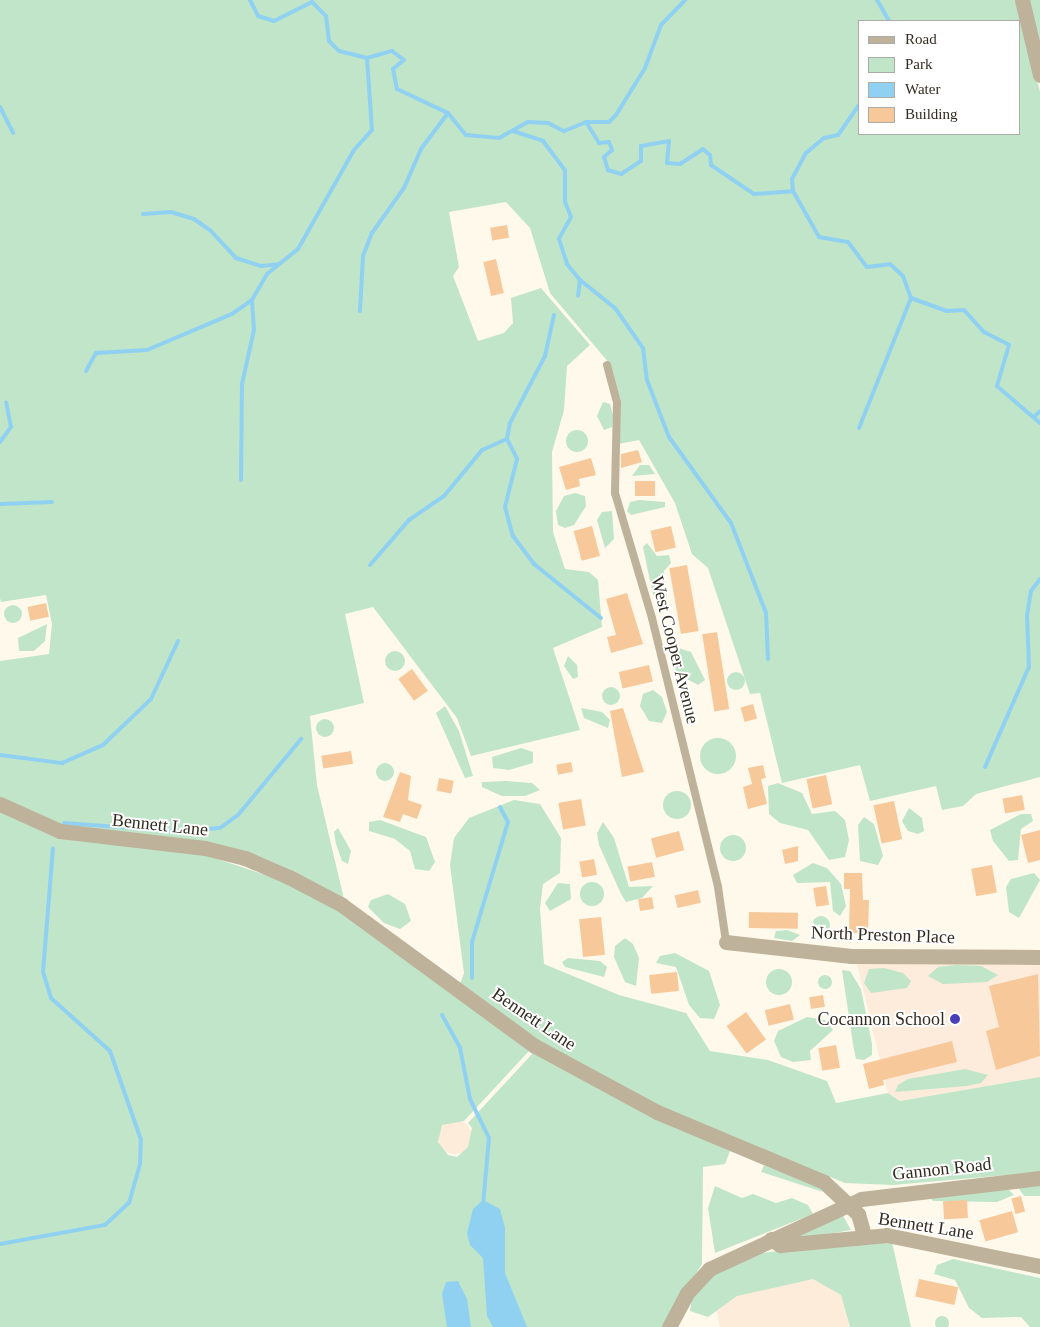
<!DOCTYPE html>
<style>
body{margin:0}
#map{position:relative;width:1040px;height:1327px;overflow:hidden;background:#fff9ec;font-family:"Times New Roman",serif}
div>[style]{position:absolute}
.industrial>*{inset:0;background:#feecdb}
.round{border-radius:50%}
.education>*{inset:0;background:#fdecdb}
.green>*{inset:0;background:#c0e5c9}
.water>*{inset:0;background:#90d1f2}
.stream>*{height:4px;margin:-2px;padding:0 2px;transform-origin:2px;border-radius:2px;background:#90d1f2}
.building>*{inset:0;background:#f7c99a;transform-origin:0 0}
.lane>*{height:8px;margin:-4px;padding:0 4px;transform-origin:4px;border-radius:4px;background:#beb39a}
.street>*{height:15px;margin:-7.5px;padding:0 7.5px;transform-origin:7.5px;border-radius:7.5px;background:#beb39a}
.dots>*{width:14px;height:14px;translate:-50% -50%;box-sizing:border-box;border:2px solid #fff;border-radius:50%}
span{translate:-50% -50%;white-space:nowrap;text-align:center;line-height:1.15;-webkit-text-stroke:4px #fff;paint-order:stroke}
.street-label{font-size:18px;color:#322c20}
.poi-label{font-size:18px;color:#322c20}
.right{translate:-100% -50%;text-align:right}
.legend{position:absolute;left:858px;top:20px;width:162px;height:115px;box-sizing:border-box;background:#fff;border:1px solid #adaba6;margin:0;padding:6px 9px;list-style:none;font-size:15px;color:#322c20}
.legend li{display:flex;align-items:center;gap:10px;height:25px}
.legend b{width:25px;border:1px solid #adaba6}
</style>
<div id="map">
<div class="industrial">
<i class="round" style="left:438px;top:1120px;width:34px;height:34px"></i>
<i style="clip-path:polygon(813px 1278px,841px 1295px,850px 1327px,720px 1327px,716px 1308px,737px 1296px)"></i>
</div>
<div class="education">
<i style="clip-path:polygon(856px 960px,1040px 961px,1040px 1077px,900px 1101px,888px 1093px)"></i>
</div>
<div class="green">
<i style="clip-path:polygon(evenodd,0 0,1017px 0,1040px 92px,1040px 777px,976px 794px,963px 806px,942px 810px,936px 786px,870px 801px,860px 765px,782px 783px,760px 693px,750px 694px,708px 568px,692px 554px,675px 503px,639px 440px,618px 444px,619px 404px,609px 363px,550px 293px,530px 228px,506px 202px,449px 212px,459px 267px,453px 276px,478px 341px,504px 333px,513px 323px,511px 298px,541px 288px,590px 345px,567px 366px,564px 410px,552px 452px,553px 532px,565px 569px,589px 572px,598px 580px,602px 627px,553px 648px,580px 730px,471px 756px,457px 718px,373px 607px,345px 614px,364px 703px,310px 716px,317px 785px,344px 899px,291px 872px,67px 827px,0 799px,0 661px,49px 654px,52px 624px,46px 595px,1px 602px,0 598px,0 0,859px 21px,1019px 21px,1019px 134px,859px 134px,859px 21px)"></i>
<i style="clip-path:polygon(1028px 0,1040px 0,1040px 54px)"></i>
<i style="clip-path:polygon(603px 402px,610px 404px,613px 415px,612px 427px,604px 430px,597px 416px)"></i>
<i class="round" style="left:566px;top:430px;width:22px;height:22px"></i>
<i style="clip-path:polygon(640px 465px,649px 465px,655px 474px,632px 476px)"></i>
<i style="clip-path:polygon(575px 493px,585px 496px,586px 506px,574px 525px,565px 528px,558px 525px,556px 511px,564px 496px)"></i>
<i style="clip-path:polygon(639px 500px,665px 502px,665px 507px,631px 515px,627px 511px,630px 502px)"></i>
<i style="clip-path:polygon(612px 511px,614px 539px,605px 548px,597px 520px,602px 512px)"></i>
<i style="clip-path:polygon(647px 543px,657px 556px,669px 555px,671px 563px,664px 571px,667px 596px,661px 600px,653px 594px,650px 581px,643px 547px)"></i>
<i class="round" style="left:4px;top:605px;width:18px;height:18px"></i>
<i style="clip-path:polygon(47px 624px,45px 641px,34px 651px,19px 651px,18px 638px)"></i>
<i style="clip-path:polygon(670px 645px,691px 652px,705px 680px,698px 685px,676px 673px)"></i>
<i class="round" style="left:385px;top:651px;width:20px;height:20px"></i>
<i style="clip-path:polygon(568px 656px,577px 665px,578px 677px,573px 679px,564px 666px)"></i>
<i class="round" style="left:727px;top:672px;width:18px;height:18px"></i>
<i class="round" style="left:602px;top:687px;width:18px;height:18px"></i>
<i style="clip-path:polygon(653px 690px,662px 697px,667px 712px,662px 723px,649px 721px,640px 706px,643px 694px)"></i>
<i style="clip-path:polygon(445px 706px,459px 731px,473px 776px,465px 778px,436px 713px)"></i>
<i style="clip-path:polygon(581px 708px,602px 712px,610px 720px,608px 728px,584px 718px)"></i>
<i class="round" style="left:316px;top:719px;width:18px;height:18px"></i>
<i class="round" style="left:700px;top:738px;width:36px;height:36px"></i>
<i style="clip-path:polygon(521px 748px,533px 752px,533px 763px,509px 770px,493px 768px,492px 757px)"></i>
<i class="round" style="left:376px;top:763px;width:18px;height:18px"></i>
<i style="clip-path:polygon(506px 781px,532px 783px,540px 790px,525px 796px,502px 796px,482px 787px,482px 782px)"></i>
<i style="clip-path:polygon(778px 783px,802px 793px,812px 814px,835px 811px,845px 820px,849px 840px,845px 857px,829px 860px,808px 830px,780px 823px,769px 814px,768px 786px)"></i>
<i class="round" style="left:663px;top:791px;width:28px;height:28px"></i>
<i style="clip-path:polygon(514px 800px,540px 804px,561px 838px,560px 873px,543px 884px,540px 909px,544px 964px,619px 995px,686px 1013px,710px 1051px,768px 1060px,827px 1081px,836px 1103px,888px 1093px,900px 1101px,1040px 1077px,1040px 1172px,893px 1185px,845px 1183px,657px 1106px,535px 1039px,460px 984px,464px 973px,450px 865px,454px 838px,469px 818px)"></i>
<i style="clip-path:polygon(909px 808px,922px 818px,924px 831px,918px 834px,908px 831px,902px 821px)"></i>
<i style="clip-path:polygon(0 810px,60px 838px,202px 854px,287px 882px,338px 909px,529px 1051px,464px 1121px,442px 1125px,438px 1142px,448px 1155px,457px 1157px,468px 1147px,472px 1128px,468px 1123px,533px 1053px,730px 1151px,725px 1164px,703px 1167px,702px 1264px,662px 1327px,0 1327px)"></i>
<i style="clip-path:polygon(1021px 814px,1031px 814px,1033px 821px,1021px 829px,1018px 860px,1009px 861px,993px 841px,990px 830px)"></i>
<i style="clip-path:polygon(864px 817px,874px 824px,883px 856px,878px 865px,860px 861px,858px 825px)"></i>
<i style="clip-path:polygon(380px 820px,426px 837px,435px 862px,429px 871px,415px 869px,410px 851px,395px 839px,369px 831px,369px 822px)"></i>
<i style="clip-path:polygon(603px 822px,614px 838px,629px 887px,653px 886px,642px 898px,626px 902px,621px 894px,599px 845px,597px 833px)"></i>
<i style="clip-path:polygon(338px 828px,351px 851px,348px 864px,342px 861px,336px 844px,334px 832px)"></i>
<i class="round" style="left:720px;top:835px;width:26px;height:26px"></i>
<i style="clip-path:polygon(813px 863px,827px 868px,841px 884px,846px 906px,840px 916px,833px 911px,830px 882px,797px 883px,793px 875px)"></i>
<i style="clip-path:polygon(1034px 873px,1040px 880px,1019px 918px,1009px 912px,1006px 887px,1011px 879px)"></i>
<i class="round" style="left:580px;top:882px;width:24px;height:24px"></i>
<i style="clip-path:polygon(558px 883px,570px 884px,571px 899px,550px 911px,545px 903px)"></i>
<i style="clip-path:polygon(388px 894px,405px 904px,411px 921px,400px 929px,384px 923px,368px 907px,371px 900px)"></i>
<i class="round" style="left:812px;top:916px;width:18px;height:18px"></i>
<i style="clip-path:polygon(787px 930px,800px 935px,792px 941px,774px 938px,776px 931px)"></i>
<i style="clip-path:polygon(625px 938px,633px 944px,639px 958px,636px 986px,625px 982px,614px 957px,615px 946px)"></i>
<i style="clip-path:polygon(675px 953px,709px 971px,720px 1005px,714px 1019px,700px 1018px,689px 1005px,676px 967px,656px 963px,660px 956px)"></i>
<i style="clip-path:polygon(568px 958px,600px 961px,607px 967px,604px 977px,565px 967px,562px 962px)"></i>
<i style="clip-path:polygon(956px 965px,981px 966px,998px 975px,987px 982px,943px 984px,928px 976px,938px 967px)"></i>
<i style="clip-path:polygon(884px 968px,903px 973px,911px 981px,907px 988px,871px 993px,864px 983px,869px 969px)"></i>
<i class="round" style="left:766px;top:969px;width:26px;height:26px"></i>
<i style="clip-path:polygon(842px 970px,850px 971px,861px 989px,872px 1044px,872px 1055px,864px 1060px,856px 1059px,853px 1044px)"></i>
<i class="round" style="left:818px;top:975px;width:14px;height:14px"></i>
<i style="clip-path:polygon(807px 1017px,825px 1020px,833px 1030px,810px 1051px,811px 1060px,793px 1062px,781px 1057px,774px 1041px,778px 1031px)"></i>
<i style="clip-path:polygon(965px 1069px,988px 1075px,981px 1083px,967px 1086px,895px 1092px,898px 1085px,908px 1079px)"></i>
<i style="clip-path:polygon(764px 1165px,817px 1185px,823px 1192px,761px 1172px)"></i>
<i style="clip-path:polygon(1040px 1184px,1040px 1196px,1024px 1196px,1017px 1186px)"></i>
<i style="clip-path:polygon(715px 1186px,742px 1198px,753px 1194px,776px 1203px,792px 1198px,808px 1205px,813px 1214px,715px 1253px,708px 1208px)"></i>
<i style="clip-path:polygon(1008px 1189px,1014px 1195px,997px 1202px,933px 1201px,929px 1197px)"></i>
<i style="clip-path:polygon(842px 1214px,851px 1230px,788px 1241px)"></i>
<i style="clip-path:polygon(868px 1240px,892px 1242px,911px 1327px,850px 1327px,841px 1295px,813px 1279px,737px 1296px,708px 1317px,690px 1311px,692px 1298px,719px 1269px,762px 1253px)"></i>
<i style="clip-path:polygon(953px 1259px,1040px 1278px,1040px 1327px,1030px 1327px,1021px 1317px,982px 1318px,969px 1308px,955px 1280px,934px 1274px,937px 1265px)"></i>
<i class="round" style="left:935px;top:1316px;width:14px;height:14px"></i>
</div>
<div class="water">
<i style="clip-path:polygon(483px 1200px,500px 1209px,505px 1228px,505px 1273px,527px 1327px,493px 1327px,487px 1316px,483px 1258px,470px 1245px,467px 1233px,473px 1209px)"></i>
<i style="clip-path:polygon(458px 1281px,467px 1299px,471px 1327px,447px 1327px,442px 1294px,446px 1282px)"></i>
</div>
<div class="stream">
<i style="left:250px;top:0;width:18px;rotate:63deg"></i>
<i style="left:258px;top:16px;width:17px;rotate:17deg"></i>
<i style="left:274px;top:21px;width:42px;rotate:-26.6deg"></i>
<i style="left:312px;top:2px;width:20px;rotate:45deg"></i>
<i style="left:326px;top:16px;width:25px;rotate:83deg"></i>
<i style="left:329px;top:41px;width:14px;rotate:45deg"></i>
<i style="left:339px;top:51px;width:29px;rotate:14deg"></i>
<i style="left:367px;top:58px;width:26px;rotate:-16deg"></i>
<i style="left:392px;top:51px;width:15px;rotate:37deg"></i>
<i style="left:404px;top:60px;width:14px;rotate:141deg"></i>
<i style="left:393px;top:69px;width:20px;rotate:79deg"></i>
<i style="left:397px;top:89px;width:56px;rotate:25.2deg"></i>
<i style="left:448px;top:113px;width:28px;rotate:51deg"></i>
<i style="left:466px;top:135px;width:33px;rotate:5deg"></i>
<i style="left:499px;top:138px;width:33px;rotate:-29deg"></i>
<i style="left:528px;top:122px;width:20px;rotate:3deg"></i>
<i style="left:548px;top:123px;width:18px;rotate:27deg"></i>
<i style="left:564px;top:131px;width:24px;rotate:-22deg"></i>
<i style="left:586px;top:122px;width:25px;rotate:58deg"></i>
<i style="left:599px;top:143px;width:10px;rotate:-6deg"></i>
<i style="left:609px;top:142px;width:9px;rotate:69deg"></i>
<i style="left:612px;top:150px;width:11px;rotate:139deg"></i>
<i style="left:604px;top:157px;width:14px;rotate:73deg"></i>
<i style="left:608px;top:170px;width:14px;rotate:17deg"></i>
<i style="left:621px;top:174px;width:24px;rotate:-33deg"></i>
<i style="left:641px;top:161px;width:15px;rotate:-90deg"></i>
<i style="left:641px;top:146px;width:28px;rotate:-10deg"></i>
<i style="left:669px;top:141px;width:22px;rotate:95deg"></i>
<i style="left:667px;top:163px;width:13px;rotate:4deg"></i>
<i style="left:680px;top:164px;width:27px;rotate:-33deg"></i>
<i style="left:703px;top:149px;width:9px;rotate:41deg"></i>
<i style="left:710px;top:155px;width:10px;rotate:84deg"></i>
<i style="left:711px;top:165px;width:52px;rotate:34deg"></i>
<i style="left:754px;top:194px;width:39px;rotate:-4deg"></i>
<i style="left:793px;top:191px;width:53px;rotate:60.5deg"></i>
<i style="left:819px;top:237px;width:29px;rotate:10deg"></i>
<i style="left:848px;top:242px;width:31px;rotate:53deg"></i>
<i style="left:867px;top:267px;width:23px;rotate:-7deg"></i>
<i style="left:890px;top:264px;width:18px;rotate:43deg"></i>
<i style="left:903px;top:276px;width:23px;rotate:70deg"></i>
<i style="left:911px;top:298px;width:38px;rotate:20deg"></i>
<i style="left:947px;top:311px;width:17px;rotate:-3deg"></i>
<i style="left:964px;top:310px;width:30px;rotate:48deg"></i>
<i style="left:984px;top:332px;width:28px;rotate:27deg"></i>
<i style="left:1009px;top:345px;width:43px;rotate:106.3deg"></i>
<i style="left:997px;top:386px;width:57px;rotate:40.7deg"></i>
<i style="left:877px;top:0;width:24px;rotate:60deg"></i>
<i style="left:0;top:107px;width:29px;rotate:63deg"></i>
<i style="left:586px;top:122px;width:23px"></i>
<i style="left:609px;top:122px;width:10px;rotate:-45deg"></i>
<i style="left:616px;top:115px;width:55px;rotate:-58.3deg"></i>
<i style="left:645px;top:68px;width:46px;rotate:-69.6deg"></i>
<i style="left:661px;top:25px;width:35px;rotate:-46deg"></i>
<i style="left:513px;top:131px;width:32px;rotate:18deg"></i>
<i style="left:543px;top:141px;width:36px;rotate:53deg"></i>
<i style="left:565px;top:170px;width:32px;rotate:90deg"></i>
<i style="left:565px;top:202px;width:16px;rotate:68deg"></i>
<i style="left:571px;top:217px;width:25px;rotate:119deg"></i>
<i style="left:559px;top:239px;width:26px;rotate:72deg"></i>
<i style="left:567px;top:264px;width:21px;rotate:51deg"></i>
<i style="left:580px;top:280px;width:16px;rotate:97deg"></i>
<i style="left:793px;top:191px;width:12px;rotate:-95deg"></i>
<i style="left:792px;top:179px;width:30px;rotate:-62deg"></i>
<i style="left:806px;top:153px;width:23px;rotate:-40deg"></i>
<i style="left:824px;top:138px;width:14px;rotate:-12deg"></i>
<i style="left:838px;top:135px;width:37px;rotate:-55deg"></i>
<i style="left:143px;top:214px;width:28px;rotate:-4deg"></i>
<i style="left:171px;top:212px;width:24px;rotate:17deg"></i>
<i style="left:194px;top:219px;width:19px;rotate:35deg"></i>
<i style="left:210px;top:230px;width:38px;rotate:47deg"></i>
<i style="left:236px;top:258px;width:26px;rotate:18deg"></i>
<i style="left:261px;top:266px;width:18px;rotate:-6deg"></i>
<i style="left:580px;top:280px;width:45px;rotate:38.7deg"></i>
<i style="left:615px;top:308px;width:49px;rotate:55deg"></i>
<i style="left:643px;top:348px;width:32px;rotate:83deg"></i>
<i style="left:647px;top:380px;width:61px;rotate:68.9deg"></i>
<i style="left:669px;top:437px;width:106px;rotate:54.2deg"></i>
<i style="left:731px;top:523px;width:97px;rotate:68.7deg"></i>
<i style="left:766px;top:613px;width:46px;rotate:87.5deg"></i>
<i style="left:360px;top:311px;width:55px;rotate:-86.9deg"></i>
<i style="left:363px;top:256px;width:25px;rotate:-69deg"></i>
<i style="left:372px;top:233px;width:55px;rotate:-54.6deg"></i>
<i style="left:404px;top:188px;width:43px;rotate:-66.4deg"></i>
<i style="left:421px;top:149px;width:45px;rotate:-53.1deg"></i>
<i style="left:554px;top:315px;width:42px;rotate:102.4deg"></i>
<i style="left:545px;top:356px;width:76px;rotate:117.6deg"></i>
<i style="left:510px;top:423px;width:16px;rotate:101deg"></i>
<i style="left:507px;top:439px;width:22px;rotate:63deg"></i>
<i style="left:517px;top:459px;width:49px;rotate:104deg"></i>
<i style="left:505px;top:507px;width:30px;rotate:75deg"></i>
<i style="left:513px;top:536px;width:35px;rotate:53deg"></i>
<i style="left:534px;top:564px;width:86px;rotate:38.9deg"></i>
<i style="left:86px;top:371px;width:21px;rotate:-61deg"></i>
<i style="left:96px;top:353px;width:51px;rotate:-3.4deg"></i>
<i style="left:147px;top:350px;width:92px;rotate:-23deg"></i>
<i style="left:232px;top:314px;width:24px;rotate:-35deg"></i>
<i style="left:252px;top:300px;width:30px;rotate:-60deg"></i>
<i style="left:267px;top:274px;width:40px;rotate:-39deg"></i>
<i style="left:298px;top:249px;width:114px;rotate:-60.5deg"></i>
<i style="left:354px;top:150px;width:27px;rotate:-48deg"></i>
<i style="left:372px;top:130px;width:72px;rotate:-94deg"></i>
<i style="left:1034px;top:417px;width:8px;rotate:-45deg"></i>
<i style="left:859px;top:428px;width:140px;rotate:-68.2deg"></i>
<i style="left:0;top:442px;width:19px;rotate:-54deg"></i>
<i style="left:11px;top:427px;width:25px;rotate:-101deg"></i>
<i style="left:241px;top:480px;width:96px;rotate:-89.4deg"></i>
<i style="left:242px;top:384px;width:55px;rotate:-77.5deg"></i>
<i style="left:254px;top:330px;width:30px;rotate:-94deg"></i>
<i style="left:0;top:504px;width:52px;rotate:-2.2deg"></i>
<i style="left:370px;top:565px;width:60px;rotate:-49.1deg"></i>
<i style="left:409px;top:520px;width:42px;rotate:-34.4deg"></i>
<i style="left:444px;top:496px;width:60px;rotate:-50.4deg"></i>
<i style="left:482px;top:450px;width:27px;rotate:-24deg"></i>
<i style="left:0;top:755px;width:63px;rotate:7.4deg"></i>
<i style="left:62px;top:763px;width:45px;rotate:-23.7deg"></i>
<i style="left:103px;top:745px;width:66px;rotate:-43.8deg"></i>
<i style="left:151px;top:699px;width:64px;rotate:-65deg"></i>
<i style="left:985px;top:767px;width:109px;rotate:-66.3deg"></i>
<i style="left:1029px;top:667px;width:51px;rotate:-92.2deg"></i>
<i style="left:1027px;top:616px;width:25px;rotate:-81deg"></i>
<i style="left:1031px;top:591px;width:15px;rotate:-53deg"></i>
<i style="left:64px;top:823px;width:122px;rotate:4.2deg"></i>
<i style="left:186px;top:832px;width:34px;rotate:-7deg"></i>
<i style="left:220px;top:828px;width:22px;rotate:-36deg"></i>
<i style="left:238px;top:815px;width:99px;rotate:-50.3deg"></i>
<i style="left:472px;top:978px;width:36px;rotate:-90deg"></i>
<i style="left:472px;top:942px;width:125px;rotate:-73.3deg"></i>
<i style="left:508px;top:822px;width:17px;rotate:-118deg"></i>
<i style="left:442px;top:1015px;width:38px;rotate:61deg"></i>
<i style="left:460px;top:1048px;width:52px;rotate:78.9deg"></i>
<i style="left:470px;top:1099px;width:43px;rotate:64deg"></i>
<i style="left:489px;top:1138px;width:67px;rotate:95.1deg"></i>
<i style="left:0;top:1244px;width:107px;rotate:-10.3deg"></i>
<i style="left:105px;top:1225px;width:33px;rotate:-43deg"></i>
<i style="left:129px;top:1203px;width:41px;rotate:-74.2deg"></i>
<i style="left:140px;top:1164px;width:24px;rotate:-88deg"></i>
<i style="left:141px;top:1140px;width:94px;rotate:-109.2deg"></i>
<i style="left:110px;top:1051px;width:79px;rotate:-138.1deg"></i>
<i style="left:51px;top:998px;width:27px;rotate:-107deg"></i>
<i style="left:43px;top:972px;width:124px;rotate:-85.4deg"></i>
</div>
<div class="building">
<i style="left:507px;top:225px;width:13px;height:17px;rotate:81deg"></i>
<i style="left:496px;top:259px;width:35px;height:13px;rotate:77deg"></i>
<i style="clip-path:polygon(638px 450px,642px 462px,621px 468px,621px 454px)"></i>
<i style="clip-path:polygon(591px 458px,596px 475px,579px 479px,580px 486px,566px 490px,559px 467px)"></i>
<i style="left:635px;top:481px;width:20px;height:15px"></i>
<i style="left:592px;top:526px;width:31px;height:19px;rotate:75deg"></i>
<i style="left:671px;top:526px;width:22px;height:21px;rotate:77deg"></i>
<i style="left:687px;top:565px;width:67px;height:18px;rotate:80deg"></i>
<i style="clip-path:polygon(627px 593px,643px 644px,611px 653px,607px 637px,616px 635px,606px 599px)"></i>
<i style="left:46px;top:603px;width:14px;height:19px;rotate:78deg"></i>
<i style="left:717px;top:632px;width:78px;height:15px;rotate:81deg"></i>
<i style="left:649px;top:665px;width:17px;height:31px;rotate:77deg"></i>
<i style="left:412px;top:669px;width:27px;height:17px;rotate:54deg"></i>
<i style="left:753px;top:704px;width:15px;height:13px;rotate:74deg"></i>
<i style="clip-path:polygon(623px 708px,644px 772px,622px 777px,610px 711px)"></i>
<i style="left:351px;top:751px;width:13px;height:30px;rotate:81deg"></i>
<i style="left:571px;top:762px;width:10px;height:15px;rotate:79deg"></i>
<i style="clip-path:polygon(763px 765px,766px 778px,761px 779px,767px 804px,748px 809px,743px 787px,752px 784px,748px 768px)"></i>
<i style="clip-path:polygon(400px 772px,411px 776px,408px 800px,422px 805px,417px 819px,403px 814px,400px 822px,383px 817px)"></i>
<i style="left:826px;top:775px;width:30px;height:20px;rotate:78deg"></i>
<i style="left:439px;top:778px;width:15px;height:13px;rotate:11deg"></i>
<i style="left:1022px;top:795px;width:15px;height:20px;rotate:79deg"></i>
<i style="left:581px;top:799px;width:27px;height:23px;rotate:80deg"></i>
<i style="left:894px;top:801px;width:39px;height:21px;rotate:78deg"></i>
<i style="clip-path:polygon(1040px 830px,1040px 860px,1028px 863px,1021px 835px)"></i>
<i style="left:679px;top:831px;width:20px;height:29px;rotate:75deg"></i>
<i style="clip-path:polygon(798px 846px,798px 861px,785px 864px,782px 850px)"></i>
<i style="left:594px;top:859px;width:16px;height:15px;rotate:79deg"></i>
<i style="left:652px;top:862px;width:15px;height:25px;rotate:79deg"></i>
<i style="left:992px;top:865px;width:28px;height:21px;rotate:80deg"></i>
<i style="clip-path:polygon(844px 873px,862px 873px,863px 900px,869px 900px,868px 933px,849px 933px,850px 889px,844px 889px)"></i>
<i style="left:826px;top:886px;width:19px;height:13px;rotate:81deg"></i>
<i style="left:698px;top:890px;width:13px;height:24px;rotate:77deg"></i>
<i style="left:652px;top:897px;width:12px;height:14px;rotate:81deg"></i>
<i style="left:749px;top:912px;width:49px;height:16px;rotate:1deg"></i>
<i style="left:601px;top:917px;width:38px;height:22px;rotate:84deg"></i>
<i style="left:677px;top:972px;width:19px;height:28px;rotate:84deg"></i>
<i style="clip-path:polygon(1038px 974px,1040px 1056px,996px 1070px,986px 1031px,999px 1027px,989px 986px)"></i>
<i style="left:823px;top:995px;width:12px;height:14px;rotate:81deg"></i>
<i style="left:790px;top:1004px;width:16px;height:26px;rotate:76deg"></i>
<i style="left:746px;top:1012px;width:34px;height:24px;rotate:54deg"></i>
<i style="clip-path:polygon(952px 1041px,957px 1062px,883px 1080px,884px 1085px,869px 1089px,863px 1064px)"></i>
<i style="left:836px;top:1045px;width:23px;height:18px;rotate:80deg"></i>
<i style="left:1021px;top:1196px;width:16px;height:10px;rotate:75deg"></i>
<i style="left:967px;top:1200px;width:18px;height:24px;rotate:87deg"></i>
<i style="left:1012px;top:1211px;width:22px;height:34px;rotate:74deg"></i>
<i style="left:919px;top:1279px;width:40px;height:18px;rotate:12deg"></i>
</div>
<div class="lane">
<i style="left:607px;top:365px;width:39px;rotate:75deg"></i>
<i style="left:617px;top:403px;width:90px;rotate:91.3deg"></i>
<i style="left:615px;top:493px;width:130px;rotate:73.5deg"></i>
<i style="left:652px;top:618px;width:277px;rotate:76.2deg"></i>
<i style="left:718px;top:887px;width:56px;rotate:81.7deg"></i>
</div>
<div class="street">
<i style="left:1022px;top:0;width:77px;rotate:76.5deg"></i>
<i style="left:0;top:804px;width:66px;rotate:24.2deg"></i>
<i style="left:60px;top:831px;width:146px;rotate:6.7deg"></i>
<i style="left:205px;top:848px;width:41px;rotate:14deg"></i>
<i style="left:245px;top:858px;width:48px;rotate:23.4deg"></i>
<i style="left:289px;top:877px;width:60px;rotate:27.8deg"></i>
<i style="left:342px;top:905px;width:239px;rotate:36.2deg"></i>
<i style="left:535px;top:1046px;width:139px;rotate:28.4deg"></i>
<i style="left:657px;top:1112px;width:181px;rotate:22.7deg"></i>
<i style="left:824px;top:1182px;width:47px;rotate:43.3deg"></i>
<i style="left:858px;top:1214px;width:22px;rotate:74deg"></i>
<i style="left:726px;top:942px;width:126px;rotate:6.4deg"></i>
<i style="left:851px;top:956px;width:189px;rotate:0.3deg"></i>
<i style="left:771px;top:1239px;width:11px;rotate:34deg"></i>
<i style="left:780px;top:1245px;width:107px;rotate:-5.3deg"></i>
<i style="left:887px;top:1235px;width:156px;rotate:11.5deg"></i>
<i style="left:669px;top:1327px;width:38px;rotate:-62deg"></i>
<i style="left:687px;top:1293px;width:33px;rotate:-47deg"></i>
<i style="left:709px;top:1269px;width:167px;rotate:-24.7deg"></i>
<i style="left:861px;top:1199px;width:180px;rotate:-6.7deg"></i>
</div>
<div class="dots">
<i style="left:955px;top:1019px;background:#4940b7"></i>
</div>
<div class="street-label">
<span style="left:675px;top:650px;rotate:76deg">West Cooper Avenue</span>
<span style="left:160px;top:825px;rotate:6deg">Bennett Lane</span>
<span style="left:883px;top:935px;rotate:2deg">North Preston Place</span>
<span style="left:534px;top:1019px;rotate:34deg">Bennett Lane</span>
<span style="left:942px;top:1169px;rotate:-6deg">Gannon Road</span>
<span style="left:926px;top:1226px;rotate:9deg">Bennett Lane</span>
</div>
<div class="poi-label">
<span class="right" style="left:945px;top:1019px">Cocannon School</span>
</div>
<ul class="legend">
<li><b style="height:6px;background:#beb39a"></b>Road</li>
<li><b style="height:14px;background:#c0e5c9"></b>Park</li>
<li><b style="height:14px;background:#90d1f2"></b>Water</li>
<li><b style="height:14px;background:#f7c99a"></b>Building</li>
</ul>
</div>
